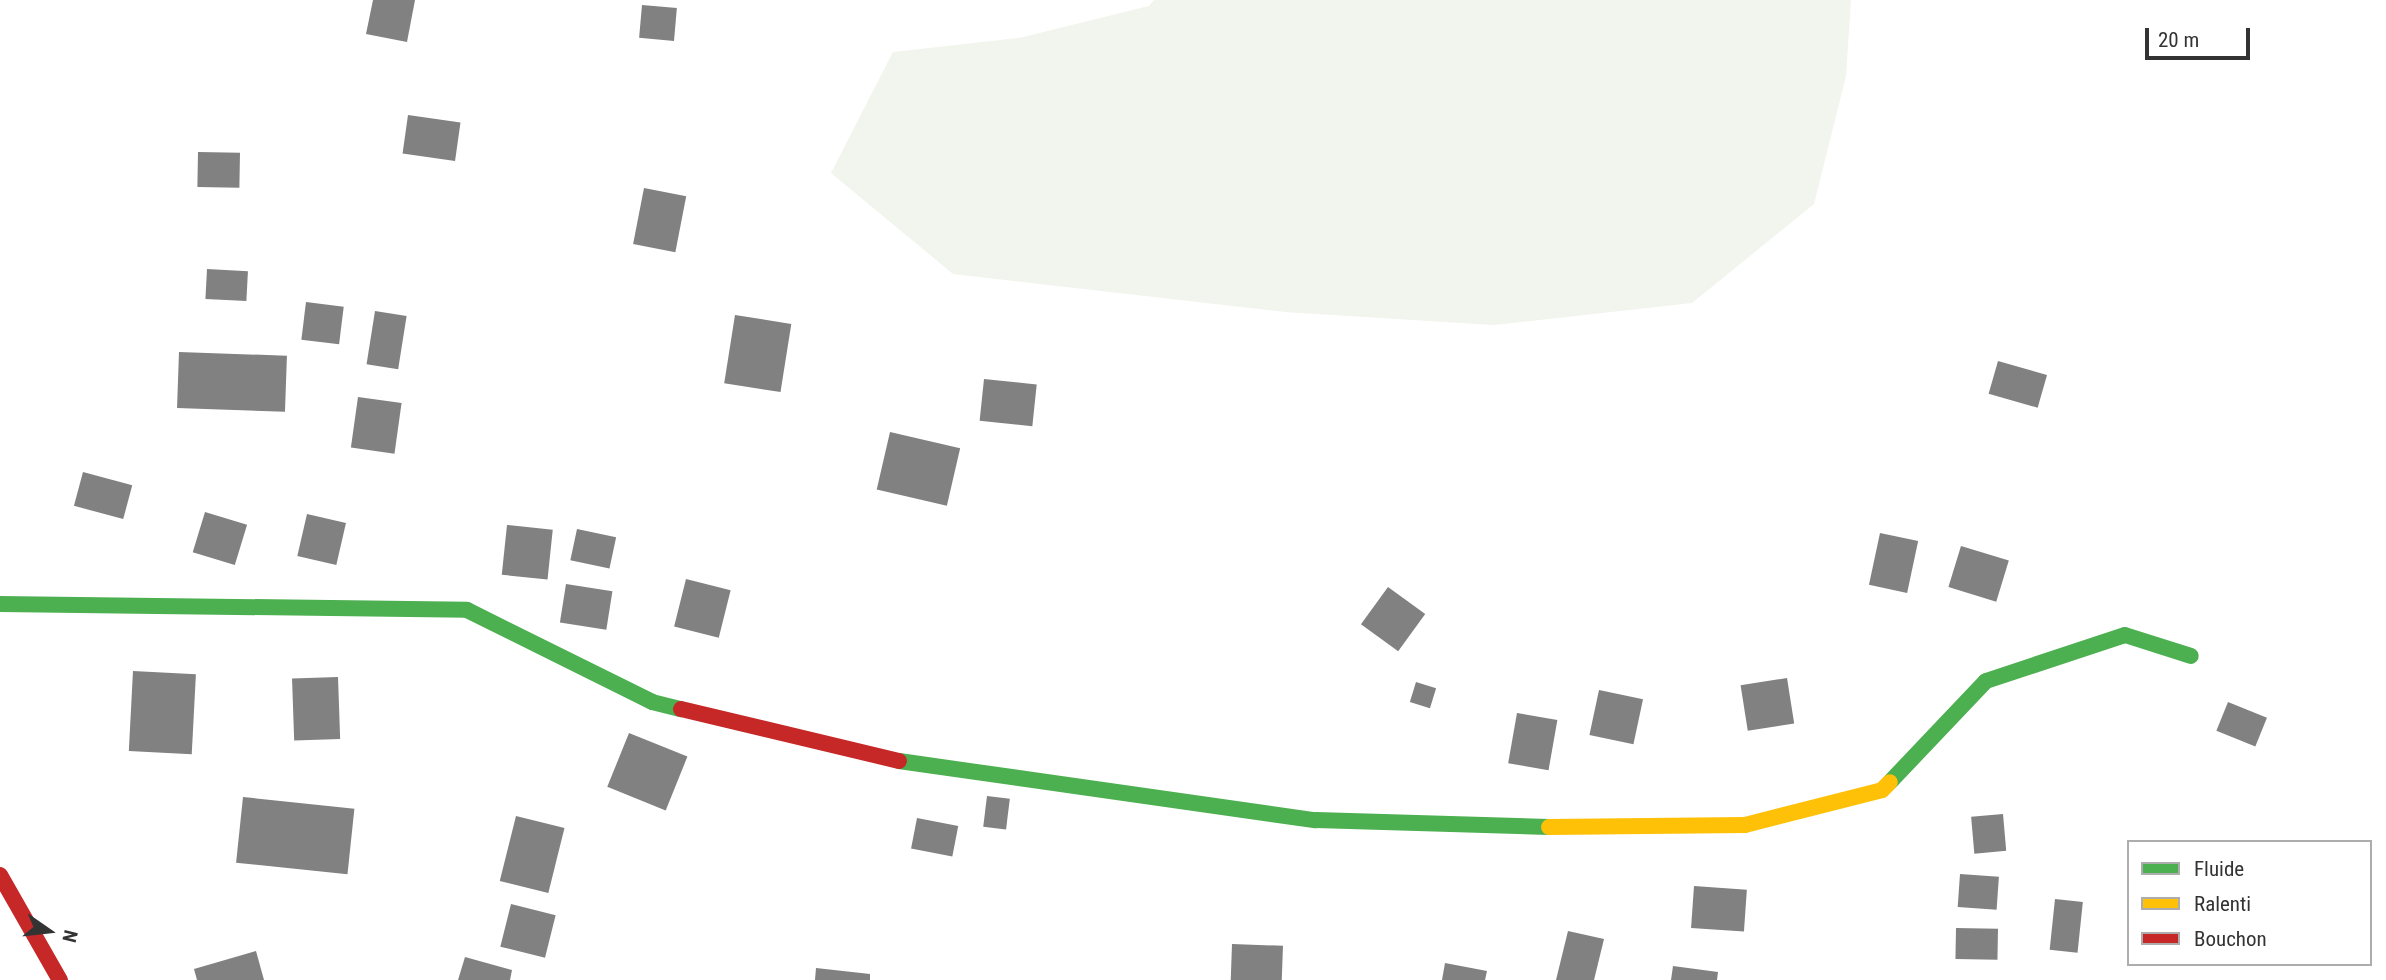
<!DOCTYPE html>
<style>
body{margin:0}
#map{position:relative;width:2386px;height:980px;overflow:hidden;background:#fff;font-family:"Roboto Condensed",sans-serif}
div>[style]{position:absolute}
.green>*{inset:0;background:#f1f5ed}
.building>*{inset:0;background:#818181;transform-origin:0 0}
.fast>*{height:16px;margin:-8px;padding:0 8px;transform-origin:8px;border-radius:8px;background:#4caf50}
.slow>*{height:16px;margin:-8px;padding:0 8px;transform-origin:8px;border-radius:8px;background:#ffc107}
.jam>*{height:16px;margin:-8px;padding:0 8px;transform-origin:8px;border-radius:8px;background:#c62828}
span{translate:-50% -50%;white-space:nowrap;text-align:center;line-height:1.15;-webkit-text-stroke:7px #fff;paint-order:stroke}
.legend{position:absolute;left:2127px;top:840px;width:245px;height:126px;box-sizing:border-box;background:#fff;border:2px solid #adadad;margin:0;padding:9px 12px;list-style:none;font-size:21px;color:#333}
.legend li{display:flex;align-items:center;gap:14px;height:35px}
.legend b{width:35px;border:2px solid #adadad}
.north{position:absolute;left:14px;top:896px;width:70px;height:70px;-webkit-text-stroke:5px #fff;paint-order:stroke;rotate:104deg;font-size:19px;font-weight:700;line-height:28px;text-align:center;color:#333}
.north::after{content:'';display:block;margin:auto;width:24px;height:32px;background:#333;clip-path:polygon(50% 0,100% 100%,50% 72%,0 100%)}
.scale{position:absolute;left:2145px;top:28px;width:105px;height:32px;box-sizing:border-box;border:4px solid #333;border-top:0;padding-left:9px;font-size:21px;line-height:24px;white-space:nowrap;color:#333;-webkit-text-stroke:5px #fff;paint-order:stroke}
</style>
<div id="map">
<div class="green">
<i style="clip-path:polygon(1154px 0,1851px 0,1846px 76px,1814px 204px,1692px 303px,1494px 325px,1285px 312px,953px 274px,831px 173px,893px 52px,1019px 38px,1149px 6px)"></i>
</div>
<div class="building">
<i style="clip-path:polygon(373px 0,415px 0,407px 42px,366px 34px)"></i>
<i style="left:642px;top:5px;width:35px;height:33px;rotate:5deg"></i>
<i style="left:408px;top:115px;width:53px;height:39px;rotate:8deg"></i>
<i style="left:198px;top:152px;width:42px;height:35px;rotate:1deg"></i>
<i style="left:644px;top:188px;width:43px;height:57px;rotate:11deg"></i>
<i style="left:207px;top:269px;width:41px;height:30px;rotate:3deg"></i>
<i style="left:306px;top:302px;width:38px;height:38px;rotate:7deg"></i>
<i style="left:375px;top:311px;width:32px;height:54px;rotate:9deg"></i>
<i style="left:735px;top:315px;width:57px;height:69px;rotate:9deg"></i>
<i style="left:179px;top:352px;width:108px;height:56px;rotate:2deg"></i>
<i style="left:1998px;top:361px;width:51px;height:34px;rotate:16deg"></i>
<i style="left:984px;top:379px;width:53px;height:42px;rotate:6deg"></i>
<i style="left:358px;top:397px;width:44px;height:51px;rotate:8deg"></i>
<i style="left:890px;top:432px;width:72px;height:59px;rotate:13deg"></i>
<i style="left:83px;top:472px;width:51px;height:35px;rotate:15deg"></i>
<i style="left:205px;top:512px;width:44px;height:42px;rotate:17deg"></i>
<i style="left:307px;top:514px;width:40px;height:43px;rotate:13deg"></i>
<i style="left:507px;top:525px;width:46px;height:50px;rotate:6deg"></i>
<i style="left:577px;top:529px;width:40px;height:32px;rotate:12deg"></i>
<i style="left:1880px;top:533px;width:39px;height:53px;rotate:12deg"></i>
<i style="left:1961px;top:546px;width:50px;height:43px;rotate:17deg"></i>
<i style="left:686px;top:579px;width:46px;height:49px;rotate:14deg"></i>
<i style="left:566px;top:584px;width:47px;height:39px;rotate:9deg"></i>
<i style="left:1388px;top:587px;width:46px;height:46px;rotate:36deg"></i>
<i style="left:133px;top:671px;width:63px;height:80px;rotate:3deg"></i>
<i style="left:338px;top:677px;width:62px;height:46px;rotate:88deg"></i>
<i style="left:1787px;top:678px;width:46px;height:47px;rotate:81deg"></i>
<i style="left:1416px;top:682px;width:21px;height:21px;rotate:17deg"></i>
<i style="left:1599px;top:690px;width:45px;height:46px;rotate:12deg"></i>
<i style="left:2228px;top:702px;width:42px;height:31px;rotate:22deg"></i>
<i style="left:1517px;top:713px;width:41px;height:51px;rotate:10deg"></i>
<i style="left:629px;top:733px;width:63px;height:58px;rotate:22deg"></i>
<i style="left:987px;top:796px;width:23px;height:31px;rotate:7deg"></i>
<i style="left:243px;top:797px;width:112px;height:66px;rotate:6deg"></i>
<i style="left:2003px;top:814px;width:37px;height:32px;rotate:85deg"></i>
<i style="left:516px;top:816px;width:50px;height:67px;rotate:14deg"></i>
<i style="left:917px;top:818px;width:42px;height:31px;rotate:11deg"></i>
<i style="left:1960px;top:874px;width:39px;height:33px;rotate:4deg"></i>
<i style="left:1694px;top:886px;width:53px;height:42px;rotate:4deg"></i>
<i style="left:2055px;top:899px;width:28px;height:51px;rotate:6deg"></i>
<i style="left:511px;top:904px;width:46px;height:44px;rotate:14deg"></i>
<i style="left:1956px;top:928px;width:42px;height:31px;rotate:1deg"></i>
<i style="clip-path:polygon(1568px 931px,1604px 939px,1594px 980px,1556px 980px)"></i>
<i style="left:1232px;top:944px;width:51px;height:36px;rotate:2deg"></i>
<i style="clip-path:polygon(256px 951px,264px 980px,197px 980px,194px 969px)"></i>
<i style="clip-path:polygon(465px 957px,512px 970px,510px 980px,458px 980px)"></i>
<i style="clip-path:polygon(1445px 963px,1487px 971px,1485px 980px,1442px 980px)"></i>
<i style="clip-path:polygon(1673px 966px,1718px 972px,1717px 980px,1671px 980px)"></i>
<i style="clip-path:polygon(816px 968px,870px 974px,870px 980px,815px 980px)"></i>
</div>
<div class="fast">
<i style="left:0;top:604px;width:467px;rotate:0.7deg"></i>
<i style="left:467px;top:610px;width:207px;rotate:26.4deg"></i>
<i style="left:652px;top:702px;width:30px;rotate:14deg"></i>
<i style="left:899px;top:761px;width:421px;rotate:8.1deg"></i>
<i style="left:1316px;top:820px;width:233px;rotate:1.7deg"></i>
<i style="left:1890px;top:782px;width:139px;rotate:-46.5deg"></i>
<i style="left:1986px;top:681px;width:146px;rotate:-18.3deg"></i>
<i style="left:2125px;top:635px;width:69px;rotate:17.7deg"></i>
</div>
<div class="slow">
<i style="left:1549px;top:827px;width:196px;rotate:-0.6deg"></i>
<i style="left:1745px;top:825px;width:141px;rotate:-14.3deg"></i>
<i style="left:1882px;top:790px;width:11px;rotate:-45deg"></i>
</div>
<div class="jam">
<i style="left:681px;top:709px;width:224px;rotate:13.4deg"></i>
<i style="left:0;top:875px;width:121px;rotate:60.3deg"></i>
</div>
<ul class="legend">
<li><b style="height:9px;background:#4caf50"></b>Fluide</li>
<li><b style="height:9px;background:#ffc107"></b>Ralenti</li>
<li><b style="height:9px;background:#c62828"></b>Bouchon</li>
</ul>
<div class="north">N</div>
<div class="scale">20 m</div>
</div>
